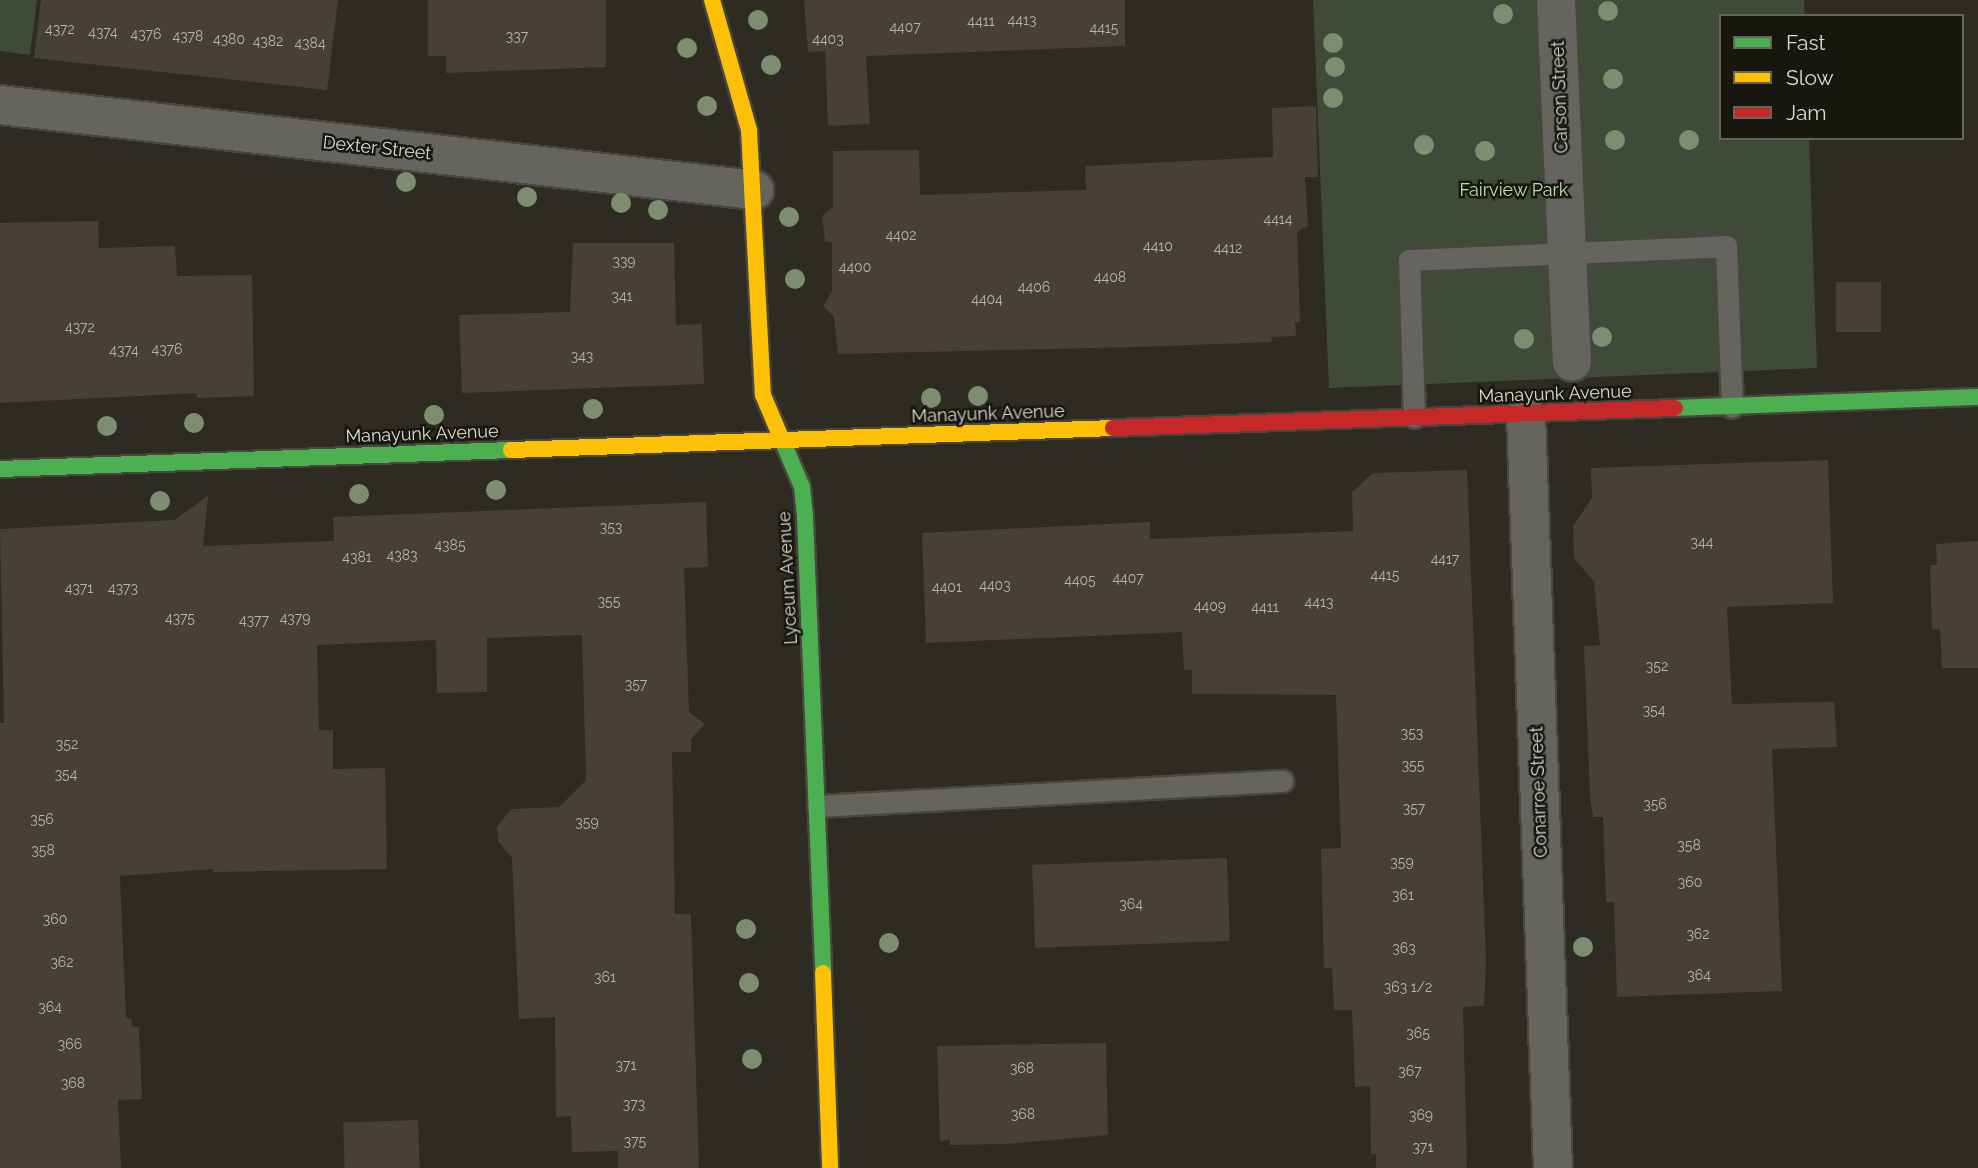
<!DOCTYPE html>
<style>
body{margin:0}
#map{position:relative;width:1978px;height:1168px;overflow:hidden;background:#2d2b22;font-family:Raleway,sans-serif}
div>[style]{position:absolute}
.green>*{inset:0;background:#3f4b38}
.building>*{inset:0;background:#464039;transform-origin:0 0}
.roads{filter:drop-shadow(2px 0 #48463f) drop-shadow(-2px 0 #48463f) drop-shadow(0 2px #48463f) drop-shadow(0 -2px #48463f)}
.lane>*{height:21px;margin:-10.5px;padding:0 10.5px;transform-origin:10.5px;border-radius:10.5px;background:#66645f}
.street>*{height:38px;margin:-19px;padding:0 19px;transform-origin:19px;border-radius:19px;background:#66645f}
.fast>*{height:16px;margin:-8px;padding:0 8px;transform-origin:8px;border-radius:8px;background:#4caf50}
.slow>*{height:16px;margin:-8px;padding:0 8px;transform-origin:8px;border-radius:8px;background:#ffc107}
.jam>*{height:16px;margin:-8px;padding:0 8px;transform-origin:8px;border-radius:8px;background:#c62828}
.trees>*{width:20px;height:20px;margin:-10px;border-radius:50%;background:#7d8e70}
span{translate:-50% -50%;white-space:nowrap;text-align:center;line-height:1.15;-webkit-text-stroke:5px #17160f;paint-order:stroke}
.number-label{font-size:14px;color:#b7b4ab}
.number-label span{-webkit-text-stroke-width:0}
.street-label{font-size:18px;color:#dddbd1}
.park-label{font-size:18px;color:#bedfb0}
.legend{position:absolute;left:1719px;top:14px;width:245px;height:126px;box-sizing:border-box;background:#17160f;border:2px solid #66655d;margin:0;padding:9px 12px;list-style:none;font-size:21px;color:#dddbd1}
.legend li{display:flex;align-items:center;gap:14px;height:35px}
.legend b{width:35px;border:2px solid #66655d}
</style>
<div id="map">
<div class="green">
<i style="clip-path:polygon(0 0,37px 0,30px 55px,0 51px)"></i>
<i style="clip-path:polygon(1313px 0,1804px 0,1805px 16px,1721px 16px,1721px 138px,1809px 138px,1817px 368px,1329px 388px)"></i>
</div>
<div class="building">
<i style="clip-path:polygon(41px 0,338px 0,327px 90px,34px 58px)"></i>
<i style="clip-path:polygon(428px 0,606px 0,606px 67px,446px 73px,446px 56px,428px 56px)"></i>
<i style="clip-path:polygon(804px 0,1125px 0,1125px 46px,866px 56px,870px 124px,828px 126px,825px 51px,808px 52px)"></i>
<i style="clip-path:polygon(1316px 106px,1318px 177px,1305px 177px,1308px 226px,1297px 232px,1300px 322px,1295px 322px,1296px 336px,1271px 337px,1272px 342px,1137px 347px,838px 354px,834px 317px,823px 306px,832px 291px,832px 243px,825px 241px,822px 216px,833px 207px,833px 151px,919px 150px,920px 195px,1086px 190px,1085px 166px,1273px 157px,1272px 108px)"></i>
<i style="clip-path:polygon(98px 221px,99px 248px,175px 246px,177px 276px,252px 275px,254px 396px,197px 398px,197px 393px,0 403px,0 223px)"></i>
<i style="clip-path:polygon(573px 243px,674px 243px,676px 325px,702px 324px,704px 384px,462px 393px,459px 315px,570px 312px)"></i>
<i style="left:1881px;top:282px;width:50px;height:45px;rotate:90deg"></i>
<i style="clip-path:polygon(1828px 460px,1833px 603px,1727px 607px,1732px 704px,1834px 702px,1837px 747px,1772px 749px,1782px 991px,1617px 997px,1614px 902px,1606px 902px,1603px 817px,1593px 817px,1590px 795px,1584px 646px,1600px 645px,1594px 582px,1574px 558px,1573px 526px,1592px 498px,1591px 468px)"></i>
<i style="clip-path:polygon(1467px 470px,1486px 961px,1484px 1006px,1463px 1007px,1467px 1168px,1376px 1168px,1376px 1154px,1371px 1154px,1370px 1086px,1355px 1087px,1352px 1010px,1334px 1010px,1332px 968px,1324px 968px,1321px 849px,1341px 848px,1336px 695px,1192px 694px,1192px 670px,1184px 670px,1182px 632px,926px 643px,922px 533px,1150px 522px,1150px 539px,1353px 531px,1352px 492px,1373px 473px)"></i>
<i style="clip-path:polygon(208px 496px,203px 546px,334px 541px,333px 517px,706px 502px,708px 567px,684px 568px,689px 712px,705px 724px,691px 739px,691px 752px,672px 752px,675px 914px,691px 914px,699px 1168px,618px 1168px,618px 1151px,572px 1152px,571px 1116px,556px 1117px,555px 1017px,519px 1019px,512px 858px,498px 841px,497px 827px,511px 809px,559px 807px,586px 780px,582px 635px,487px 638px,487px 692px,437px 693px,436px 640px,317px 645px,319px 730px,333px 730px,333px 769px,385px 768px,387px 869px,213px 872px,213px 869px,120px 876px,126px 1018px,131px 1018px,132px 1027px,139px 1027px,142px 1099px,118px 1100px,121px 1168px,0 1168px,0 723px,4px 723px,0 529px,174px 520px)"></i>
<i style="clip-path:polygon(1978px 541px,1978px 668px,1942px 668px,1940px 629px,1932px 630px,1930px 565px,1937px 565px,1936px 544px)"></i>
<i style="left:1227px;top:858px;width:83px;height:195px;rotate:88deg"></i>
<i style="clip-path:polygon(1106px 1043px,1108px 1135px,1006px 1144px,950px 1145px,950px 1140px,940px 1141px,937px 1046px)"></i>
<i style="left:418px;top:1120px;width:48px;height:75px;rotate:88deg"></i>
</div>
<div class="roads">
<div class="lane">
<i style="left:1414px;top:417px;width:157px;rotate:-91.8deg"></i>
<i style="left:1409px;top:260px;width:317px;rotate:-2.5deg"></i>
<i style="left:1726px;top:246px;width:161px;rotate:87.9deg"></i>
<i style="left:818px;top:806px;width:465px;rotate:-3.1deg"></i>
</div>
<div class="street">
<i style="left:1556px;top:0;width:362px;rotate:87.5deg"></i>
<i style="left:0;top:105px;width:759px;rotate:6.43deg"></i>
<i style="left:1526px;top:415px;width:753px;rotate:87.95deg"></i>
</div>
<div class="fast">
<i style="left:1675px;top:408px;width:303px;rotate:-2.1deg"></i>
<i style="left:782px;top:440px;width:51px;rotate:66.9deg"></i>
<i style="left:802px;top:487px;width:30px;rotate:84deg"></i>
<i style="left:805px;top:517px;width:456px;rotate:87.7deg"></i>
<i style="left:0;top:469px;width:511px;rotate:-2.13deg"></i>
</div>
<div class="slow">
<i style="left:712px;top:0;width:135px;rotate:74.1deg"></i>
<i style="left:749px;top:130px;width:265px;rotate:87deg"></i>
<i style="left:763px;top:395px;width:49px;rotate:67.1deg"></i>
<i style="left:511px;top:450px;width:602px;rotate:-2.09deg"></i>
<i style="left:823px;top:973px;width:195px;rotate:87.9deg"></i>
</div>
<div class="jam">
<i style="left:1113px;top:428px;width:562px;rotate:-2.04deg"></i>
</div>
</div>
<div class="trees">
<i style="left:1608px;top:11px"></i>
<i style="left:1503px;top:14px"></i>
<i style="left:758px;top:20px"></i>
<i style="left:1333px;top:43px"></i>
<i style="left:687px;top:48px"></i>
<i style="left:771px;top:65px"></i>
<i style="left:1335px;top:67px"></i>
<i style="left:1613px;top:79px"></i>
<i style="left:1333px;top:98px"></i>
<i style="left:707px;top:106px"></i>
<i style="left:1615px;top:140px"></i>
<i style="left:1689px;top:140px"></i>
<i style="left:1424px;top:145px"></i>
<i style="left:1485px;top:151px"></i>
<i style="left:406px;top:182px"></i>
<i style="left:527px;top:197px"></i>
<i style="left:621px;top:203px"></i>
<i style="left:658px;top:210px"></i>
<i style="left:789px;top:217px"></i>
<i style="left:795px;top:279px"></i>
<i style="left:1602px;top:337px"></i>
<i style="left:1524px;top:339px"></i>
<i style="left:978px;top:396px"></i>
<i style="left:931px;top:398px"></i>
<i style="left:593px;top:409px"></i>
<i style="left:434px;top:415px"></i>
<i style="left:194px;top:423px"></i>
<i style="left:107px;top:426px"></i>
<i style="left:496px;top:490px"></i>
<i style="left:359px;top:494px"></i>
<i style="left:160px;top:501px"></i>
<i style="left:746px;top:929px"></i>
<i style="left:889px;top:943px"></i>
<i style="left:1583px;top:947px"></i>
<i style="left:749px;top:983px"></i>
<i style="left:752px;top:1059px"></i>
</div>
<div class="number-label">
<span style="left:1022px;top:20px">4413</span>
<span style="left:981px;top:21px">4411</span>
<span style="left:905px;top:27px">4407</span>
<span style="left:1104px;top:28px">4415</span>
<span style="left:60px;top:29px">4372</span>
<span style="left:103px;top:32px">4374</span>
<span style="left:146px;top:34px">4376</span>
<span style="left:188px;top:36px">4378</span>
<span style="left:517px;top:36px">337</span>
<span style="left:229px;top:39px">4380</span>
<span style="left:828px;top:39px">4403</span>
<span style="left:268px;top:41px">4382</span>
<span style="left:310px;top:43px">4384</span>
<span style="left:1278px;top:219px">4414</span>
<span style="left:901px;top:235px">4402</span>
<span style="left:1158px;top:246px">4410</span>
<span style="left:1228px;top:248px">4412</span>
<span style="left:624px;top:261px">339</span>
<span style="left:855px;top:267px">4400</span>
<span style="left:1110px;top:277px">4408</span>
<span style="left:1034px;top:287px">4406</span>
<span style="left:622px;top:296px">341</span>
<span style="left:987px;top:299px">4404</span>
<span style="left:80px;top:327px">4372</span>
<span style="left:167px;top:349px">4376</span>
<span style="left:124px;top:350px">4374</span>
<span style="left:582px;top:356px">343</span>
<span style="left:611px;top:527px">353</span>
<span style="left:1702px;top:542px">344</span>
<span style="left:450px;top:545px">4385</span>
<span style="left:402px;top:555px">4383</span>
<span style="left:357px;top:557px">4381</span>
<span style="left:1445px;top:559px">4417</span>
<span style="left:1385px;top:575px">4415</span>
<span style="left:1128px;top:578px">4407</span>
<span style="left:1080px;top:580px">4405</span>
<span style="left:995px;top:585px">4403</span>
<span style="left:947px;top:587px">4401</span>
<span style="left:79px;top:588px">4371</span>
<span style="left:123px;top:588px">4373</span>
<span style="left:609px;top:601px">355</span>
<span style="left:1319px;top:602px">4413</span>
<span style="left:1210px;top:606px">4409</span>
<span style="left:1265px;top:607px">4411</span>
<span style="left:180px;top:618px">4375</span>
<span style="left:295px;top:618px">4379</span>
<span style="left:254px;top:620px">4377</span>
<span style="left:1657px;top:666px">352</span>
<span style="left:636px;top:684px">357</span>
<span style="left:1654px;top:710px">354</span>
<span style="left:1412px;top:733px">353</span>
<span style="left:67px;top:744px">352</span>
<span style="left:1413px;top:765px">355</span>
<span style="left:66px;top:774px">354</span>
<span style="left:1655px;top:804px">356</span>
<span style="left:1414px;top:808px">357</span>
<span style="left:42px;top:819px">356</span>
<span style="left:587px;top:822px">359</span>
<span style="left:1689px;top:845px">358</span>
<span style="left:43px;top:850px">358</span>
<span style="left:1402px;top:862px">359</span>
<span style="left:1690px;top:882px">360</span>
<span style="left:1403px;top:895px">361</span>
<span style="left:1131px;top:904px">364</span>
<span style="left:55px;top:919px">360</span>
<span style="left:1698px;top:934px">362</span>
<span style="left:1404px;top:948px">363</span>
<span style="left:62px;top:962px">362</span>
<span style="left:1699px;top:975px">364</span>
<span style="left:605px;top:977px">361</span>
<span style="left:1408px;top:987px">363 1/2</span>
<span style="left:50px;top:1007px">364</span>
<span style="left:1418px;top:1033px">365</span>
<span style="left:70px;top:1044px">366</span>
<span style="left:626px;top:1065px">371</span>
<span style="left:1022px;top:1068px">368</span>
<span style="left:1410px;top:1071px">367</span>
<span style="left:73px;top:1083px">368</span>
<span style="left:634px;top:1104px">373</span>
<span style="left:1023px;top:1114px">368</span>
<span style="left:1421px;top:1115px">369</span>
<span style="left:635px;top:1141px">375</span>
<span style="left:1423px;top:1147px">371</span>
</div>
<div class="street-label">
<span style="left:1560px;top:97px;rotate:-92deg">Carson Street</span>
<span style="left:377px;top:148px;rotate:6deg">Dexter Street</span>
<span style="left:1555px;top:394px;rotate:-2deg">Manayunk Avenue</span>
<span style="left:988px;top:414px;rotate:-2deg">Manayunk Avenue</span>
<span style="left:422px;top:434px;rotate:-2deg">Manayunk Avenue</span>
<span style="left:788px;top:578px;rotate:-93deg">Lyceum Avenue</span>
<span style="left:1539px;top:792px;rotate:-92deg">Conarroe Street</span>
</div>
<div class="park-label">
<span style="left:1514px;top:190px">Fairview Park</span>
</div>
<ul class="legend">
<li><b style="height:9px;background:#4caf50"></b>Fast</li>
<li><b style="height:9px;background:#ffc107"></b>Slow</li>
<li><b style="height:9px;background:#c62828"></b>Jam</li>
</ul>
</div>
